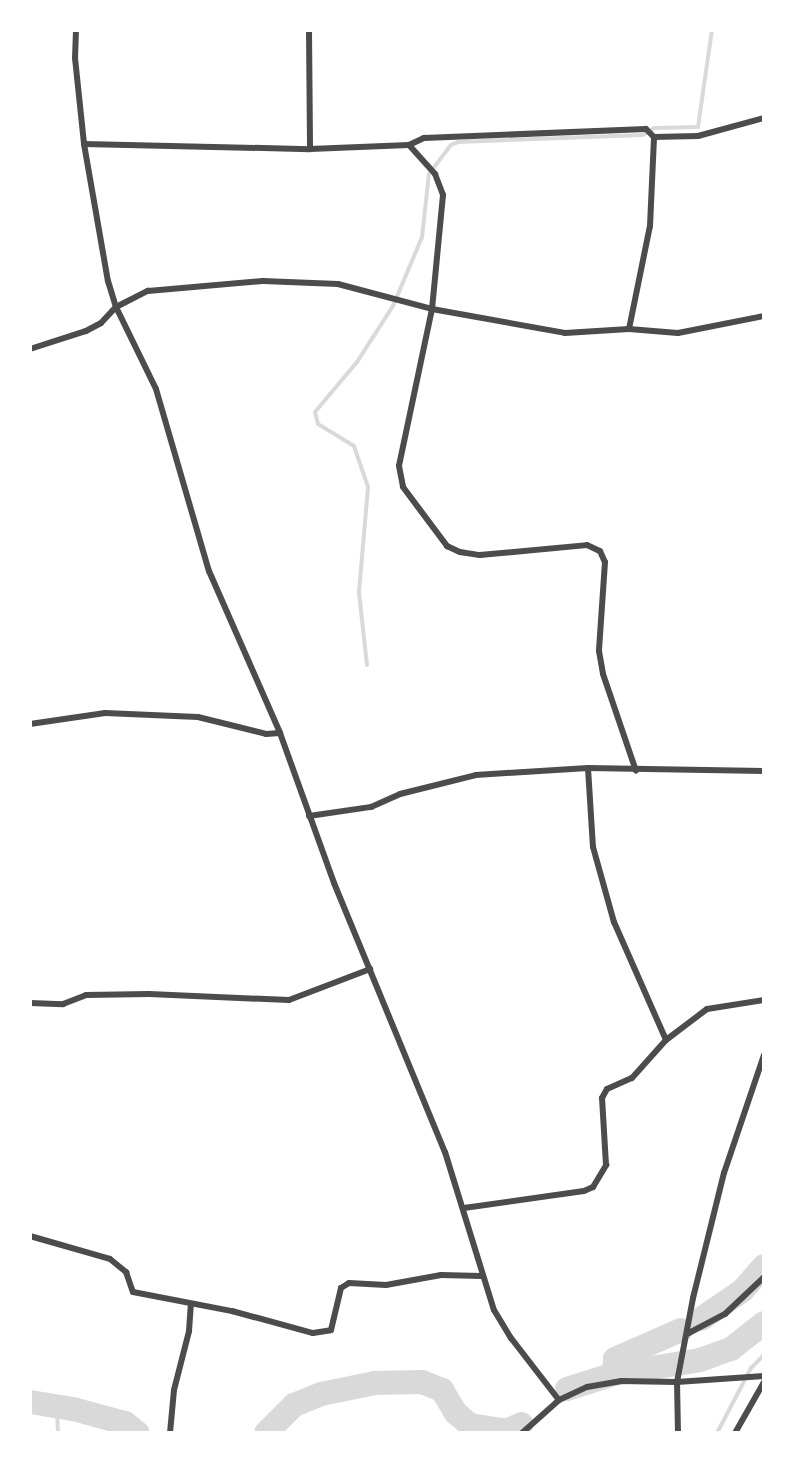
<!DOCTYPE html>
<style>
body{margin:0}
#map{position:relative;width:794px;height:1463px;overflow:hidden;background:#fff;font-family:"Sofia Sans Condensed",sans-serif}
div>[style]{position:absolute}
.stream>*{height:4px;margin:-2px;padding:0 2px;transform-origin:2px;border-radius:2px;background:#d9d9d9}
.river>*{height:24px;margin:-12px;padding:0 12px;transform-origin:12px;border-radius:12px;background:#d9d9d9}
.minor>*{height:6px;margin:-3px;padding:0 3px;transform-origin:3px;border-radius:3px;background:#4c4c4c}
span{translate:-50% -50%;white-space:nowrap;text-align:center;line-height:1.15;-webkit-text-stroke:6px #fff;paint-order:stroke}
.frame{position:absolute;inset:0;border:32px solid #fff;pointer-events:none}
</style>
<div id="map">
<div class="stream">
<i style="left:367px;top:665px;width:73px;rotate:-96.3deg"></i>
<i style="left:359px;top:592px;width:105px;rotate:-85.1deg"></i>
<i style="left:368px;top:487px;width:43px;rotate:-108.9deg"></i>
<i style="left:354px;top:446px;width:42px;rotate:-148.6deg"></i>
<i style="left:318px;top:424px;width:12px;rotate:-104deg"></i>
<i style="left:315px;top:412px;width:65px;rotate:-50deg"></i>
<i style="left:357px;top:362px;width:67px;rotate:-57.3deg"></i>
<i style="left:393px;top:306px;width:75px;rotate:-67.2deg"></i>
<i style="left:422px;top:237px;width:63px;rotate:-83.7deg"></i>
<i style="left:429px;top:174px;width:36px;rotate:-53deg"></i>
<i style="left:451px;top:145px;width:8px;rotate:-23deg"></i>
<i style="left:458px;top:142px;width:185px;rotate:-2.2deg"></i>
<i style="left:643px;top:135px;width:13px;rotate:-32deg"></i>
<i style="left:654px;top:128px;width:44px;rotate:-1.3deg"></i>
<i style="left:698px;top:127px;width:98px;rotate:-81.8deg"></i>
<i style="left:57px;top:1407px;width:26px;rotate:88deg"></i>
<i style="left:717px;top:1433px;width:73px;rotate:-62.4deg"></i>
<i style="left:751px;top:1368px;width:18px;rotate:-45deg"></i>
</div>
<div class="river">
<i style="left:701px;top:1319px;width:51px;rotate:-34.6deg"></i>
<i style="left:743px;top:1290px;width:32px;rotate:-49deg"></i>
<i style="left:614px;top:1374px;width:15px;rotate:-86deg"></i>
<i style="left:615px;top:1359px;width:72px;rotate:-23.7deg"></i>
<i style="left:567px;top:1389px;width:49px;rotate:-17.7deg"></i>
<i style="left:614px;top:1374px;width:87px;rotate:-9.2deg"></i>
<i style="left:700px;top:1360px;width:33px;rotate:-20deg"></i>
<i style="left:731px;top:1349px;width:42px;rotate:-38.2deg"></i>
<i style="left:30px;top:1402px;width:44px;rotate:9.2deg"></i>
<i style="left:73px;top:1409px;width:54px;rotate:15.1deg"></i>
<i style="left:125px;top:1423px;width:16px;rotate:38deg"></i>
<i style="left:266px;top:1433px;width:40px;rotate:-45deg"></i>
<i style="left:294px;top:1405px;width:29px;rotate:-22deg"></i>
<i style="left:321px;top:1394px;width:55px;rotate:-11.5deg"></i>
<i style="left:375px;top:1383px;width:47px;rotate:-1.2deg"></i>
<i style="left:422px;top:1382px;width:22px;rotate:22deg"></i>
<i style="left:442px;top:1390px;width:27px;rotate:59deg"></i>
<i style="left:456px;top:1413px;width:18px;rotate:41deg"></i>
<i style="left:470px;top:1425px;width:36px;rotate:9deg"></i>
<i style="left:506px;top:1431px;width:17px;rotate:-24deg"></i>
</div>
<div class="minor">
<i style="left:76px;top:30px;width:28px;rotate:92deg"></i>
<i style="left:75px;top:58px;width:86px;rotate:84deg"></i>
<i style="left:84px;top:144px;width:139px;rotate:80.1deg"></i>
<i style="left:108px;top:281px;width:27px;rotate:73deg"></i>
<i style="left:116px;top:307px;width:91px;rotate:64deg"></i>
<i style="left:156px;top:389px;width:190px;rotate:73.8deg"></i>
<i style="left:209px;top:571px;width:177px;rotate:66.3deg"></i>
<i style="left:280px;top:733px;width:159px;rotate:70.2deg"></i>
<i style="left:334px;top:883px;width:291px;rotate:67.6deg"></i>
<i style="left:445px;top:1152px;width:165px;rotate:72.8deg"></i>
<i style="left:494px;top:1310px;width:33px;rotate:59deg"></i>
<i style="left:511px;top:1338px;width:78px;rotate:52.3deg"></i>
<i style="left:309px;top:30px;width:119px;rotate:89.5deg"></i>
<i style="left:84px;top:144px;width:226px;rotate:1.3deg"></i>
<i style="left:310px;top:149px;width:99px;rotate:-2.3deg"></i>
<i style="left:409px;top:145px;width:17px;rotate:-25deg"></i>
<i style="left:424px;top:138px;width:222px;rotate:-2.3deg"></i>
<i style="left:646px;top:129px;width:11px;rotate:45deg"></i>
<i style="left:654px;top:137px;width:44px;rotate:-1.3deg"></i>
<i style="left:698px;top:136px;width:68px;rotate:-15.3deg"></i>
<i style="left:409px;top:145px;width:39px;rotate:48deg"></i>
<i style="left:435px;top:174px;width:22px;rotate:69deg"></i>
<i style="left:443px;top:195px;width:115px;rotate:95.5deg"></i>
<i style="left:432px;top:309px;width:160px;rotate:101.9deg"></i>
<i style="left:399px;top:466px;width:21px;rotate:79deg"></i>
<i style="left:403px;top:487px;width:74px;rotate:53.3deg"></i>
<i style="left:447px;top:546px;width:14px;rotate:25deg"></i>
<i style="left:460px;top:552px;width:20px;rotate:9deg"></i>
<i style="left:480px;top:555px;width:107px;rotate:-5.3deg"></i>
<i style="left:587px;top:545px;width:14px;rotate:25deg"></i>
<i style="left:600px;top:551px;width:12px;rotate:66deg"></i>
<i style="left:605px;top:562px;width:89px;rotate:93.9deg"></i>
<i style="left:599px;top:651px;width:23px;rotate:80deg"></i>
<i style="left:603px;top:674px;width:102px;rotate:71.2deg"></i>
<i style="left:629px;top:329px;width:105px;rotate:-78.5deg"></i>
<i style="left:650px;top:226px;width:89px;rotate:-87.4deg"></i>
<i style="left:30px;top:349px;width:59px;rotate:-17.8deg"></i>
<i style="left:86px;top:331px;width:17px;rotate:-28deg"></i>
<i style="left:101px;top:323px;width:22px;rotate:-47deg"></i>
<i style="left:116px;top:307px;width:36px;rotate:-27deg"></i>
<i style="left:148px;top:291px;width:115px;rotate:-5deg"></i>
<i style="left:263px;top:281px;width:75px;rotate:2.3deg"></i>
<i style="left:338px;top:284px;width:97px;rotate:14.9deg"></i>
<i style="left:432px;top:309px;width:135px;rotate:10.2deg"></i>
<i style="left:565px;top:333px;width:64px;rotate:-3.6deg"></i>
<i style="left:629px;top:329px;width:49px;rotate:4.7deg"></i>
<i style="left:678px;top:333px;width:88px;rotate:-11.2deg"></i>
<i style="left:30px;top:724px;width:76px;rotate:-8.3deg"></i>
<i style="left:105px;top:713px;width:93px;rotate:2.5deg"></i>
<i style="left:198px;top:717px;width:70px;rotate:14deg"></i>
<i style="left:266px;top:734px;width:14px;rotate:-4deg"></i>
<i style="left:588px;top:768px;width:79px;rotate:86.4deg"></i>
<i style="left:593px;top:847px;width:78px;rotate:74.4deg"></i>
<i style="left:614px;top:922px;width:129px;rotate:66.2deg"></i>
<i style="left:309px;top:816px;width:63px;rotate:-8.3deg"></i>
<i style="left:371px;top:807px;width:32px;rotate:-24deg"></i>
<i style="left:400px;top:794px;width:78px;rotate:-14deg"></i>
<i style="left:476px;top:775px;width:112px;rotate:-3.6deg"></i>
<i style="left:588px;top:768px;width:176px;rotate:1deg"></i>
<i style="left:30px;top:1003px;width:33px;rotate:2deg"></i>
<i style="left:63px;top:1004px;width:25px;rotate:-21deg"></i>
<i style="left:86px;top:995px;width:63px;rotate:-0.9deg"></i>
<i style="left:149px;top:994px;width:140px;rotate:2.5deg"></i>
<i style="left:289px;top:1000px;width:87px;rotate:-20.9deg"></i>
<i style="left:464px;top:1208px;width:121px;rotate:-8.1deg"></i>
<i style="left:584px;top:1191px;width:10px;rotate:-24deg"></i>
<i style="left:593px;top:1187px;width:26px;rotate:-59deg"></i>
<i style="left:606px;top:1165px;width:67px;rotate:-93.4deg"></i>
<i style="left:602px;top:1098px;width:10px;rotate:-61deg"></i>
<i style="left:607px;top:1089px;width:27px;rotate:-24deg"></i>
<i style="left:632px;top:1078px;width:51px;rotate:-48.2deg"></i>
<i style="left:666px;top:1040px;width:51px;rotate:-37.1deg"></i>
<i style="left:707px;top:1009px;width:58px;rotate:-9deg"></i>
<i style="left:30px;top:1236px;width:83px;rotate:16deg"></i>
<i style="left:110px;top:1259px;width:21px;rotate:39deg"></i>
<i style="left:126px;top:1272px;width:21px;rotate:71deg"></i>
<i style="left:133px;top:1292px;width:101px;rotate:10.9deg"></i>
<i style="left:232px;top:1311px;width:84px;rotate:15.2deg"></i>
<i style="left:313px;top:1333px;width:18px;rotate:-9deg"></i>
<i style="left:331px;top:1330px;width:43px;rotate:-76.6deg"></i>
<i style="left:341px;top:1288px;width:9px;rotate:-32deg"></i>
<i style="left:349px;top:1283px;width:37px;rotate:3deg"></i>
<i style="left:386px;top:1285px;width:56px;rotate:-10.3deg"></i>
<i style="left:441px;top:1275px;width:40px;rotate:1.4deg"></i>
<i style="left:687px;top:1334px;width:43px;rotate:-27.8deg"></i>
<i style="left:725px;top:1314px;width:54px;rotate:-43.5deg"></i>
<i style="left:170px;top:1433px;width:43px;rotate:-84.7deg"></i>
<i style="left:174px;top:1390px;width:61px;rotate:-75.7deg"></i>
<i style="left:189px;top:1331px;width:27px;rotate:-86deg"></i>
<i style="left:522px;top:1433px;width:50px;rotate:-41.7deg"></i>
<i style="left:559px;top:1400px;width:31px;rotate:-25deg"></i>
<i style="left:587px;top:1387px;width:35px;rotate:-10deg"></i>
<i style="left:621px;top:1381px;width:56px;rotate:1deg"></i>
<i style="left:677px;top:1382px;width:87px;rotate:-3.9deg"></i>
<i style="left:678px;top:1433px;width:51px;rotate:-91.1deg"></i>
<i style="left:677px;top:1382px;width:86px;rotate:-79.2deg"></i>
<i style="left:693px;top:1298px;width:129px;rotate:-76.1deg"></i>
<i style="left:724px;top:1173px;width:125px;rotate:-71.3deg"></i>
<i style="left:735px;top:1433px;width:59px;rotate:-60.4deg"></i>
</div>
<div class="frame"></div>
</div>
